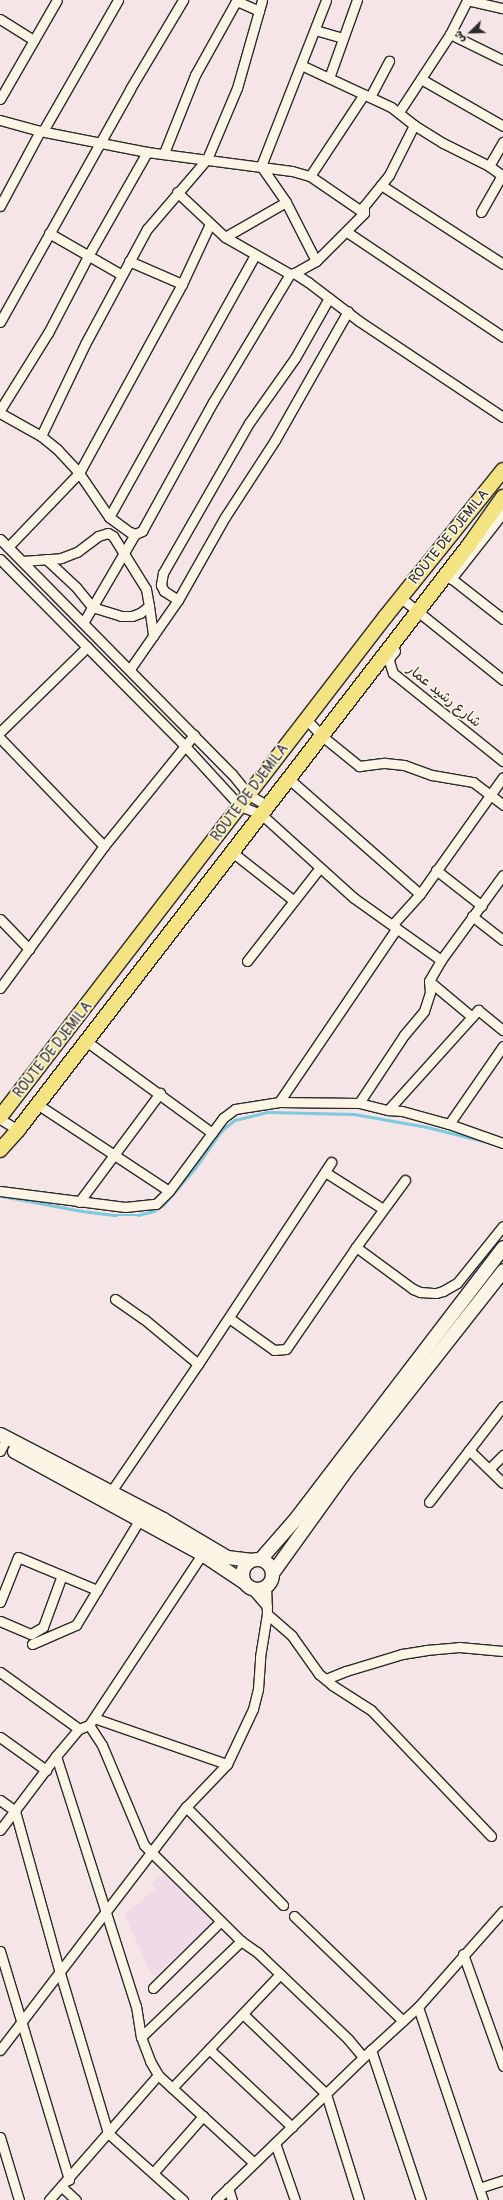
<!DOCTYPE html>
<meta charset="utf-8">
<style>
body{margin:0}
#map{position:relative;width:503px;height:2200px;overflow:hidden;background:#f5e5e6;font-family:Pangolin,"Playpen Sans Arabic",sans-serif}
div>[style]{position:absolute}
.built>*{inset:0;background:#f0dae7}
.stream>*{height:2.5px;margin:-1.25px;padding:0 1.25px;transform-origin:1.25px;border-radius:1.25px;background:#7dc9dd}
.roads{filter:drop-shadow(1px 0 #2b2b2b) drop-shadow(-1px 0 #2b2b2b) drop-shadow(0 1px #2b2b2b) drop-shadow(0 -1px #2b2b2b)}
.street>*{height:9px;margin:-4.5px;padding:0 4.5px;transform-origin:4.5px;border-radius:4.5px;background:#fcf5e5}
.secondary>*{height:13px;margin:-6.5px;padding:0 6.5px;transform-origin:6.5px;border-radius:6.5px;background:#fcf5e5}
.secondary>.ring{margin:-6.5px;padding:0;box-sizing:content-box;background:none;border:13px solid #fcf5e5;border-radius:50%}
.primary>*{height:14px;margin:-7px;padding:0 7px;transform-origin:7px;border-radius:7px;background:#f4e382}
span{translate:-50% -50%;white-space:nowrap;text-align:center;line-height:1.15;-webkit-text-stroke:3.5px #fcf5e5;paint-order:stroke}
.street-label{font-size:14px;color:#2b2b2b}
.north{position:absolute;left:451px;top:12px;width:40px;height:40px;-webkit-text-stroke:3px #fcf5e5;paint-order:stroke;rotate:247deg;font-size:11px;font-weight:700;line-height:16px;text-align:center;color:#2b2b2b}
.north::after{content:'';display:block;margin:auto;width:14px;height:18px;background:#2b2b2b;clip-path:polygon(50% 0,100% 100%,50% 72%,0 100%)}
</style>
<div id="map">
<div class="built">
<i style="clip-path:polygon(163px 1873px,213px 1922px,153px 1978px,124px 1914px,156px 1889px,152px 1884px)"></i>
</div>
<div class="stream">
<i style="left:2px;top:1196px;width:81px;rotate:10.6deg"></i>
<i style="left:82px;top:1211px;width:34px;rotate:7deg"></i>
<i style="left:116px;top:1215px;width:22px"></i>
<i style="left:138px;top:1215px;width:16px;rotate:-14deg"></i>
<i style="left:154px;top:1211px;width:11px;rotate:-34deg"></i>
<i style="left:163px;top:1205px;width:49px;rotate:-49.1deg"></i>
<i style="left:195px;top:1168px;width:47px;rotate:-54.6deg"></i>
<i style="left:222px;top:1130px;width:16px;rotate:-38deg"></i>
<i style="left:235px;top:1120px;width:34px;rotate:-14deg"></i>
<i style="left:268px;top:1112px;width:86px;rotate:1.3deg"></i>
<i style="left:354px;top:1114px;width:74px;rotate:10.1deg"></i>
<i style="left:427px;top:1127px;width:66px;rotate:14deg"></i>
</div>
<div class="roads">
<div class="street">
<i style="left:467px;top:0;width:37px;rotate:13deg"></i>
<i style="left:0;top:19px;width:40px;rotate:32deg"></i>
<i style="left:315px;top:30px;width:29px;rotate:16deg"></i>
<i style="left:450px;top:34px;width:59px;rotate:26.1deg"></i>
<i style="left:301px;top:65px;width:99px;rotate:25deg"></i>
<i style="left:391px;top:107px;width:29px;rotate:38deg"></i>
<i style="left:414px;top:125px;width:34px;rotate:32deg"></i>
<i style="left:443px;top:143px;width:51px;rotate:26.6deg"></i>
<i style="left:489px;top:166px;width:17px;rotate:36deg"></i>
<i style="left:329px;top:78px;width:83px;rotate:-70.3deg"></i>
<i style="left:421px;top:79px;width:95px;rotate:29.8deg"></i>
<i style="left:370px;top:97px;width:41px;rotate:-62.2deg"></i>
<i style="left:0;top:99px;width:114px;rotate:-60.1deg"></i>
<i style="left:399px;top:112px;width:93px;rotate:-56.8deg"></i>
<i style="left:450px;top:34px;width:38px;rotate:-63deg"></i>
<i style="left:0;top:120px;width:41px;rotate:15.4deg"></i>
<i style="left:40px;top:131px;width:109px;rotate:11.1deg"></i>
<i style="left:147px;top:152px;width:146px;rotate:7.5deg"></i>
<i style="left:292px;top:171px;width:19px;rotate:16deg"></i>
<i style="left:310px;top:176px;width:65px;rotate:34.4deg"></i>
<i style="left:364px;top:213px;width:68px;rotate:135deg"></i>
<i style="left:316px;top:261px;width:25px;rotate:151deg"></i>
<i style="left:43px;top:131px;width:151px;rotate:-60.2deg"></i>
<i style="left:164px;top:153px;width:84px;rotate:-68.3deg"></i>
<i style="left:195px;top:75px;width:82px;rotate:-60.9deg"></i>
<i style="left:235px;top:3px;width:4px;rotate:-14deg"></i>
<i style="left:239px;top:2px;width:22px;rotate:24deg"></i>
<i style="left:489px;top:166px;width:28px;rotate:-60deg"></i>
<i style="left:310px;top:176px;width:98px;rotate:-56.6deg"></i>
<i style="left:381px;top:185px;width:145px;rotate:32.9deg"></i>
<i style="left:177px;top:192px;width:66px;rotate:43.2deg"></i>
<i style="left:225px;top:237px;width:75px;rotate:29.6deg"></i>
<i style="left:290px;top:274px;width:4px;rotate:-14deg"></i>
<i style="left:294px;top:273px;width:17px;rotate:33deg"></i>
<i style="left:308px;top:282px;width:64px;rotate:37.4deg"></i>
<i style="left:359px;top:321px;width:173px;rotate:33.7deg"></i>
<i style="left:0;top:206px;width:85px;rotate:-61.9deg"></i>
<i style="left:481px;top:212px;width:43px;rotate:-60.4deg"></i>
<i style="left:364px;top:213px;width:7px;rotate:-90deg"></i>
<i style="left:364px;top:206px;width:40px;rotate:-51deg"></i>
<i style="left:389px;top:175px;width:56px;rotate:-63.4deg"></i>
<i style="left:347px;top:232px;width:188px;rotate:33.9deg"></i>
<i style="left:49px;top:233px;width:84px;rotate:29.9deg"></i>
<i style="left:225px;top:237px;width:70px;rotate:-29.8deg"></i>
<i style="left:255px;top:255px;width:300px;rotate:119.1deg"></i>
<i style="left:109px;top:517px;width:26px;rotate:36deg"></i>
<i style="left:130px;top:532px;width:5px;rotate:22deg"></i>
<i style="left:135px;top:534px;width:8px;rotate:-23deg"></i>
<i style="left:142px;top:531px;width:147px;rotate:-61.2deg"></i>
<i style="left:213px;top:402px;width:149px;rotate:-59deg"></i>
<i style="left:129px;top:261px;width:58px;rotate:23.5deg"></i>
<i style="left:316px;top:261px;width:66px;rotate:-117deg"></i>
<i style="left:286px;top:202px;width:44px;rotate:-124.8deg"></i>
<i style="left:261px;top:166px;width:178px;rotate:-68.6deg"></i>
<i style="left:0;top:322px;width:267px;rotate:-60.8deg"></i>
<i style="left:130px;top:89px;width:104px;rotate:-59.2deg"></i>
<i style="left:0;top:410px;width:91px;rotate:-58.1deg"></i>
<i style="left:48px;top:333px;width:87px;rotate:-62.5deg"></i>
<i style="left:88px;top:256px;width:120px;rotate:-60.4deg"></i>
<i style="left:0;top:413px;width:47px;rotate:29.3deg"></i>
<i style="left:41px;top:436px;width:21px;rotate:39deg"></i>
<i style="left:57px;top:449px;width:33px;rotate:47deg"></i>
<i style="left:79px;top:473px;width:215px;rotate:-61.4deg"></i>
<i style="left:182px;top:284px;width:66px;rotate:-65deg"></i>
<i style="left:41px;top:436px;width:102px;rotate:-64.4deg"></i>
<i style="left:85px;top:344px;width:131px;rotate:-61.7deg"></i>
<i style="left:147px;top:229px;width:92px;rotate:-49.4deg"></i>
<i style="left:207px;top:159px;width:77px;rotate:-67.1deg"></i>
<i style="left:237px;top:88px;width:91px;rotate:-74.1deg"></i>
<i style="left:0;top:539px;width:330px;rotate:45.4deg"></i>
<i style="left:232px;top:774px;width:27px;rotate:51deg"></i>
<i style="left:249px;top:795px;width:22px;rotate:30deg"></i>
<i style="left:8px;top:547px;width:103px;rotate:-46.2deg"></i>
<i style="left:79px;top:473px;width:53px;rotate:55.7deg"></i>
<i style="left:0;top:559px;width:263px;rotate:45.3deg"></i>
<i style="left:185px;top:746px;width:81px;rotate:47.5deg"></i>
<i style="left:240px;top:806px;width:22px;rotate:21deg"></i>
<i style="left:261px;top:814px;width:125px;rotate:42.1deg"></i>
<i style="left:354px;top:898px;width:107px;rotate:35.5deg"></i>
<i style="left:46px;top:559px;width:41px;rotate:43deg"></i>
<i style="left:76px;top:587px;width:26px;rotate:51deg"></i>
<i style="left:92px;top:607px;width:30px;rotate:17deg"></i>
<i style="left:121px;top:616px;width:11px"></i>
<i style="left:132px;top:616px;width:9px;rotate:-21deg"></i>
<i style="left:140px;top:613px;width:11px;rotate:-38deg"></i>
<i style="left:149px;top:606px;width:30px;rotate:82deg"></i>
<i style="left:22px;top:561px;width:39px;rotate:-4deg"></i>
<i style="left:61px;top:558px;width:17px;rotate:-21deg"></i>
<i style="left:77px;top:552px;width:26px;rotate:-37deg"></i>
<i style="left:98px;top:536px;width:10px;rotate:-17deg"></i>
<i style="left:108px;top:533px;width:6px;rotate:31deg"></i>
<i style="left:113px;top:536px;width:62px;rotate:58.1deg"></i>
<i style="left:146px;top:589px;width:17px;rotate:80deg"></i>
<i style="left:451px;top:579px;width:84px;rotate:-51.8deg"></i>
<i style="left:452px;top:579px;width:65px;rotate:38.1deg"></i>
<i style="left:401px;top:598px;width:131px;rotate:38.8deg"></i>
<i style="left:178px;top:600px;width:17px;rotate:-147deg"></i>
<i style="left:164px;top:591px;width:7px;rotate:-117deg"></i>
<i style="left:161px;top:585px;width:12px;rotate:-81deg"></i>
<i style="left:163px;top:573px;width:173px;rotate:-60.2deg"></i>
<i style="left:249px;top:423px;width:80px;rotate:-54.7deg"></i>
<i style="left:295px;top:358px;width:69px;rotate:-60.5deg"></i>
<i style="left:83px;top:623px;width:103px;rotate:-59.7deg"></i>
<i style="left:395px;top:651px;width:8px;rotate:130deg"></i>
<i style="left:390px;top:657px;width:4px;rotate:104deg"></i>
<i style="left:389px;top:661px;width:13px;rotate:72deg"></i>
<i style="left:393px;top:673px;width:141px;rotate:38.7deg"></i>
<i style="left:130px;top:669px;width:84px;rotate:-55.2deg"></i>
<i style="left:178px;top:600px;width:95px;rotate:-60.5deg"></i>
<i style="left:225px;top:517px;width:92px;rotate:-57deg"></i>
<i style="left:275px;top:440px;width:148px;rotate:-60.5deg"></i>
<i style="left:307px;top:720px;width:22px;rotate:47deg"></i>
<i style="left:322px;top:736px;width:48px;rotate:39deg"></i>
<i style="left:359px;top:766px;width:26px;rotate:-7deg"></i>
<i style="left:385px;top:763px;width:19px;rotate:6deg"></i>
<i style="left:404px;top:765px;width:30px;rotate:20deg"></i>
<i style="left:432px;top:775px;width:42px;rotate:9.7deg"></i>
<i style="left:473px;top:782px;width:38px;rotate:37deg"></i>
<i style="left:0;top:732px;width:122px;rotate:-44.3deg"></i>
<i style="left:0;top:738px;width:150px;rotate:46.1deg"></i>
<i style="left:289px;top:779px;width:174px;rotate:41.3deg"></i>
<i style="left:232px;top:852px;width:78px;rotate:38.2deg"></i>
<i style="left:436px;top:870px;width:58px;rotate:38deg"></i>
<i style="left:472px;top:916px;width:39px;rotate:38deg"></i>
<i style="left:0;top:919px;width:42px;rotate:46deg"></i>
<i style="left:393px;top:924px;width:40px;rotate:-48deg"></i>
<i style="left:420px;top:894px;width:143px;rotate:-54.6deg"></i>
<i style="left:247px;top:961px;width:117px;rotate:-52deg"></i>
<i style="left:429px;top:981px;width:56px;rotate:39.9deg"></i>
<i style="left:0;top:988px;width:176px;rotate:-53.8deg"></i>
<i style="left:104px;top:846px;width:143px;rotate:-51deg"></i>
<i style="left:86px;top:1041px;width:156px;rotate:36.1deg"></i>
<i style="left:279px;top:1102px;width:80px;rotate:0.7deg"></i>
<i style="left:359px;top:1103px;width:30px;rotate:14deg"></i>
<i style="left:388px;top:1110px;width:14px;rotate:4deg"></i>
<i style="left:402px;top:1111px;width:49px;rotate:15.5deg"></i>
<i style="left:449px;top:1124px;width:57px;rotate:19.4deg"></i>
<i style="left:359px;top:1103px;width:82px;rotate:-56.5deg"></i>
<i style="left:404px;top:1035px;width:31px;rotate:-50deg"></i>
<i style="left:424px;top:1011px;width:20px;rotate:-72deg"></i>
<i style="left:430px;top:992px;width:11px;rotate:-95deg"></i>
<i style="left:429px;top:981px;width:24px;rotate:-60deg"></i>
<i style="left:441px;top:960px;width:105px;rotate:-53.9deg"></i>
<i style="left:37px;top:1104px;width:158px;rotate:33.4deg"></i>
<i style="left:388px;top:1110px;width:135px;rotate:-48deg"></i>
<i style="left:478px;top:1010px;width:32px;rotate:39deg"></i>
<i style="left:0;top:1119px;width:21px;rotate:31deg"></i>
<i style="left:449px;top:1124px;width:95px;rotate:-55.3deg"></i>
<i style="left:325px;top:1172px;width:69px;rotate:32.5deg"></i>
<i style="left:0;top:1191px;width:126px;rotate:7.3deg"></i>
<i style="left:125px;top:1207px;width:31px;rotate:-6deg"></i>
<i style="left:156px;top:1204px;width:18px;rotate:-45deg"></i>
<i style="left:169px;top:1191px;width:91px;rotate:-53.5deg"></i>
<i style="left:223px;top:1118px;width:15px;rotate:-37deg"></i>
<i style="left:235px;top:1109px;width:45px;rotate:-9deg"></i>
<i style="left:279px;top:1102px;width:210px;rotate:-55.9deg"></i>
<i style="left:79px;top:1202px;width:136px;rotate:-53.4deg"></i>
<i style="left:356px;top:1247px;width:71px;rotate:36.4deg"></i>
<i style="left:413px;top:1289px;width:8px;rotate:23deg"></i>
<i style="left:420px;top:1292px;width:16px;rotate:4deg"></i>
<i style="left:436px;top:1293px;width:7px;rotate:-16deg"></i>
<i style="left:443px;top:1291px;width:16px;rotate:-30deg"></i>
<i style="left:457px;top:1283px;width:73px;rotate:-51.1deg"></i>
<i style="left:115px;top:1299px;width:35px;rotate:35deg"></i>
<i style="left:144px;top:1319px;width:70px;rotate:39.8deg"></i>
<i style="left:229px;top:1318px;width:55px;rotate:35.4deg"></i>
<i style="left:274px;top:1350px;width:12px;rotate:-5deg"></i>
<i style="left:286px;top:1349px;width:124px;rotate:-55.5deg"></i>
<i style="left:356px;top:1247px;width:83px;rotate:-53.8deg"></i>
<i style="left:469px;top:1450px;width:47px;rotate:44.1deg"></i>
<i style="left:0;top:1451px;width:7px;rotate:-63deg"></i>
<i style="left:489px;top:1469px;width:20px;rotate:-45deg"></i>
<i style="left:108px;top:1496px;width:160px;rotate:-55.7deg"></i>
<i style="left:198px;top:1364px;width:242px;rotate:-56.6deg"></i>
<i style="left:429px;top:1502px;width:121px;rotate:-52.4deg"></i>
<i style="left:252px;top:1589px;width:23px;rotate:49deg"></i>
<i style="left:0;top:1602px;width:48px;rotate:-68.2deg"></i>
<i style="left:18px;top:1557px;width:86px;rotate:22.7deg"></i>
<i style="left:267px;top:1614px;width:33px;rotate:41deg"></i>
<i style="left:292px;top:1636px;width:47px;rotate:54.6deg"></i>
<i style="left:319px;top:1674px;width:17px;rotate:40deg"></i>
<i style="left:332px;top:1685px;width:46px;rotate:32.7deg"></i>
<i style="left:371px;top:1710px;width:174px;rotate:46.4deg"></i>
<i style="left:0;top:1621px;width:34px;rotate:23deg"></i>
<i style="left:31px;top:1634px;width:14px;rotate:-30deg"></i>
<i style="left:43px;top:1627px;width:55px;rotate:-69.9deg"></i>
<i style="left:32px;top:1644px;width:48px;rotate:-23.4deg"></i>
<i style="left:76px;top:1625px;width:124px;rotate:-58.9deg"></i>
<i style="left:0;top:1672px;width:97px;rotate:35.8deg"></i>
<i style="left:326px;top:1679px;width:22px;rotate:-22deg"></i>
<i style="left:346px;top:1671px;width:59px;rotate:-16.9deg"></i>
<i style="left:402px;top:1654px;width:24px;rotate:-9deg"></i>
<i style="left:426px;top:1650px;width:33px;rotate:-5deg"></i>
<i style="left:459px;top:1647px;width:44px;rotate:5.2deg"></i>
<i style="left:94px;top:1718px;width:141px;rotate:19.1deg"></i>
<i style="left:89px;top:1725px;width:205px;rotate:-56.5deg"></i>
<i style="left:0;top:1737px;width:57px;rotate:35.7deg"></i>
<i style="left:56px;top:1756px;width:262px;rotate:72.3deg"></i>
<i style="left:136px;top:2006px;width:31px;rotate:81deg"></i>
<i style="left:141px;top:2037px;width:26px;rotate:69deg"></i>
<i style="left:150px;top:2061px;width:16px;rotate:60deg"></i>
<i style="left:158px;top:2075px;width:130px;rotate:42.5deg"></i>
<i style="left:0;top:1800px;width:19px;rotate:36deg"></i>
<i style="left:15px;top:1811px;width:168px;rotate:74.5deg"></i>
<i style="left:60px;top:1973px;width:167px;rotate:73.3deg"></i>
<i style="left:108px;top:2133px;width:101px;rotate:41.8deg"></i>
<i style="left:186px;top:1807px;width:138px;rotate:45.3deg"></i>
<i style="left:0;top:1830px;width:93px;rotate:-52.9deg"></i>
<i style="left:56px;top:1756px;width:35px;rotate:-50deg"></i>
<i style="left:79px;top:1729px;width:11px;rotate:-22deg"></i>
<i style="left:89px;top:1725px;width:24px;rotate:57deg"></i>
<i style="left:102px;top:1745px;width:108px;rotate:67.2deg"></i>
<i style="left:144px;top:1845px;width:136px;rotate:44.7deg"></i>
<i style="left:241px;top:1941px;width:19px;rotate:35deg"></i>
<i style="left:257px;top:1952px;width:126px;rotate:43.7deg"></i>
<i style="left:348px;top:2039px;width:23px;rotate:50deg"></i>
<i style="left:294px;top:1916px;width:151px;rotate:43.9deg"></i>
<i style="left:0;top:1951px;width:239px;rotate:73.2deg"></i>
<i style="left:463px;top:1954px;width:119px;rotate:70.3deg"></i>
<i style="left:153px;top:1988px;width:95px;rotate:-44.6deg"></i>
<i style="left:418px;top:2007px;width:204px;rotate:71.4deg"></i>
<i style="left:243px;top:2014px;width:115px;rotate:43.9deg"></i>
<i style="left:326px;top:2094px;width:111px;rotate:72.7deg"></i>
<i style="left:141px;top:2037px;width:139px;rotate:-43.8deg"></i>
<i style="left:209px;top:2049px;width:114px;rotate:43.2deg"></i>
<i style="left:0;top:2050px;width:306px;rotate:-52.6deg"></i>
<i style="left:186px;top:1807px;width:59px;rotate:-46.4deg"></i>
<i style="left:227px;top:1764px;width:61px;rotate:-64.7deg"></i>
<i style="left:253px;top:1709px;width:21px;rotate:-76deg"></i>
<i style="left:258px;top:1689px;width:32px;rotate:-86deg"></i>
<i style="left:260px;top:1657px;width:44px;rotate:-80.8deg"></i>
<i style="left:267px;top:1614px;width:28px;rotate:-92deg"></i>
<i style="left:371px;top:2050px;width:158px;rotate:71.6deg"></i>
<i style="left:172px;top:2088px;width:157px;rotate:-46.5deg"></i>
<i style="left:0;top:2137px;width:66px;rotate:73.2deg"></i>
<i style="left:275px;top:2143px;width:60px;rotate:70.7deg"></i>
<i style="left:153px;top:2173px;width:76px;rotate:-48.7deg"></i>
<i style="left:62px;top:2187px;width:19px;rotate:43deg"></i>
<i style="left:228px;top:2188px;width:13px;rotate:72deg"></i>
<i style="left:479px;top:2188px;width:25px;rotate:-18deg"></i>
<i style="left:49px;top:2200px;width:166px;rotate:-48.9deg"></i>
<i style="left:216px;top:2200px;width:216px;rotate:-44.1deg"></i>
<i style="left:371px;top:2050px;width:64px;rotate:-42.5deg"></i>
<i style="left:418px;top:2007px;width:128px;rotate:-48.5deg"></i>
</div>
<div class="secondary">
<i style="left:0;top:1434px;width:184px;rotate:27.5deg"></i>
<i style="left:163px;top:1519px;width:74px;rotate:30.7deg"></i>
<i style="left:227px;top:1557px;width:23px;rotate:7deg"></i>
<i style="left:14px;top:1451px;width:214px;rotate:28.7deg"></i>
<i style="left:202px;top:1554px;width:50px;rotate:33.7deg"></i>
<i class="ring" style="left:242px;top:1559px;width:17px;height:17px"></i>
<i style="left:260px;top:1559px;width:53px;rotate:-48.8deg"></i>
<i style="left:295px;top:1519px;width:342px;rotate:-52.6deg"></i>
<i style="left:272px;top:1573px;width:132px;rotate:-54.3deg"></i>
<i style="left:349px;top:1466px;width:249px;rotate:-51.8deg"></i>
</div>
<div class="primary">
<i style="left:0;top:1117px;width:632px;rotate:-52.39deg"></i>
<i style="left:386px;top:616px;width:187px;rotate:-51.3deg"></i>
<i style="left:0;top:1150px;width:27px;rotate:-48deg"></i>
<i style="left:18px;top:1130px;width:739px;rotate:-52.37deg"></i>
<i style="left:469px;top:545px;width:59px;rotate:-54.7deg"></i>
</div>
</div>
<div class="street-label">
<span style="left:449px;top:537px;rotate:-51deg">ROUTE DE DJEMILA</span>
<span style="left:444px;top:696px;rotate:39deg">شارع رشيد عمار</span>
<span style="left:250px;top:793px;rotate:-53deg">ROUTE DE DJEMILA</span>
<span style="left:53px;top:1050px;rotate:-52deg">ROUTE DE DJEMILA</span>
</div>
<div class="north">ش</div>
</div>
